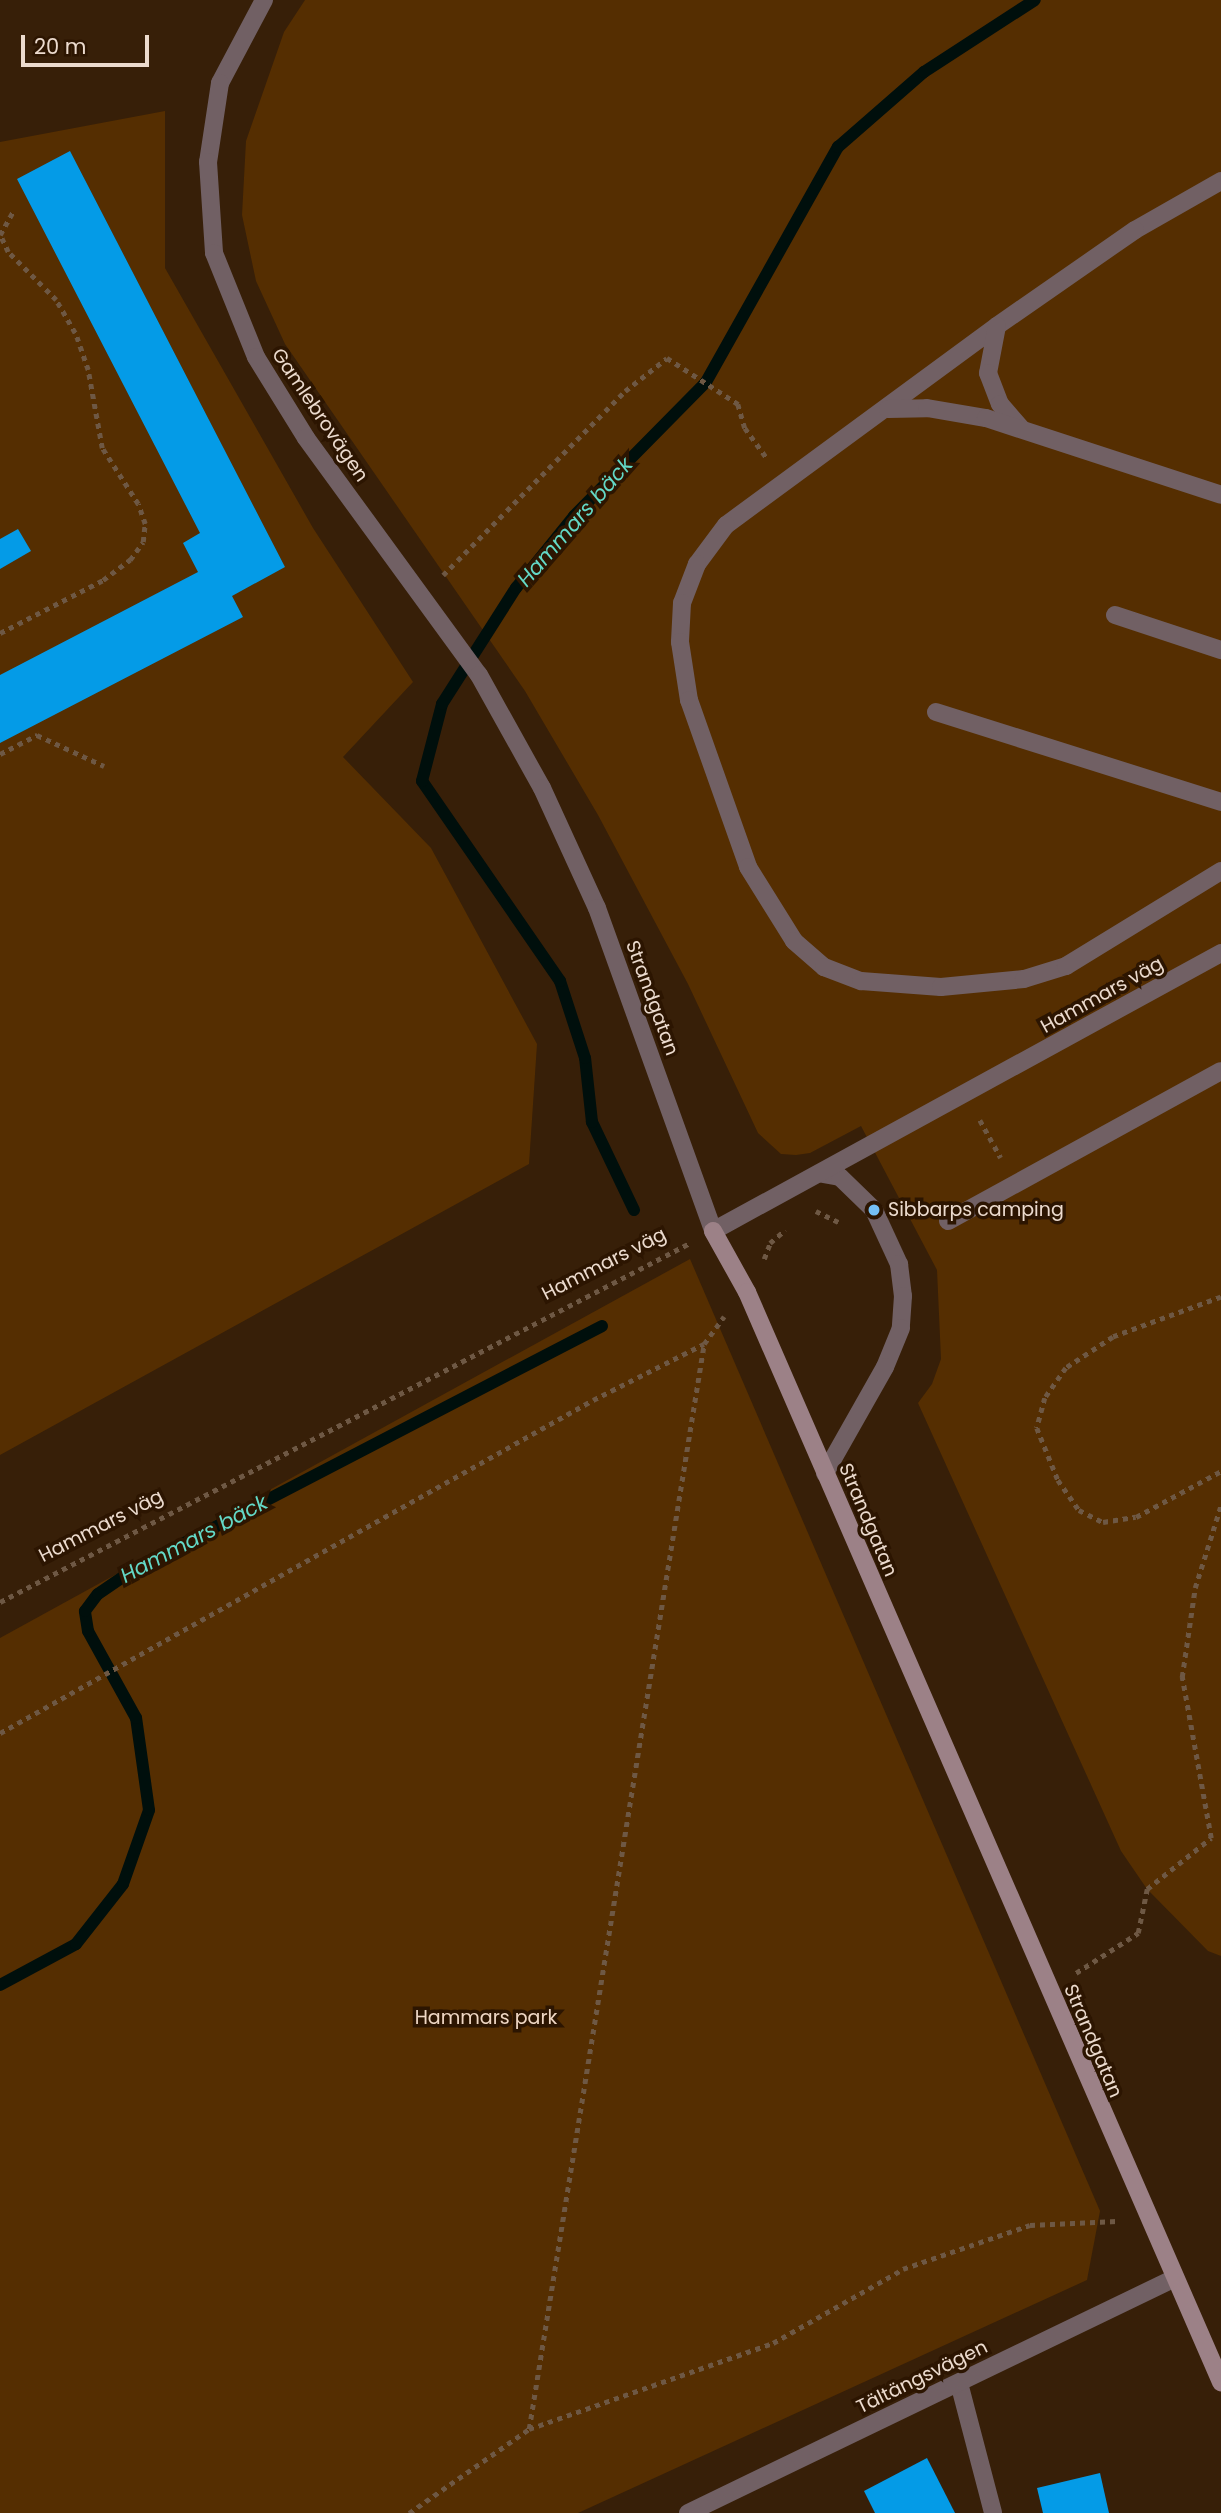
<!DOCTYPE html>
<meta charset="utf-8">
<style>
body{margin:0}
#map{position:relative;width:1221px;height:2513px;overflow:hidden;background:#371f08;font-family:Poppins,sans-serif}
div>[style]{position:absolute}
.green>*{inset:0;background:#552e01}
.stream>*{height:12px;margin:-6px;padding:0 6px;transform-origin:6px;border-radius:6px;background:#000f0c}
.building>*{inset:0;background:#049be7}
.path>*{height:4.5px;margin-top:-2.25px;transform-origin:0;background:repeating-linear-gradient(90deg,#6e5844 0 5px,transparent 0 10px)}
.lane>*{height:18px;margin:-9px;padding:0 9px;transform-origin:9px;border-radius:9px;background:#716064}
.street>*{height:18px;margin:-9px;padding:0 9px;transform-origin:9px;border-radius:9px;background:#716064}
.secondary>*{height:18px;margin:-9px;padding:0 9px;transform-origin:9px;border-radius:9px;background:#9c8187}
.dots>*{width:19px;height:19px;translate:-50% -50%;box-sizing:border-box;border:4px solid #2c1501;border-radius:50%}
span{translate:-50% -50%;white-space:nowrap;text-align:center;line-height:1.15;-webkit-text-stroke:7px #2c1501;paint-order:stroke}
.street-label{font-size:19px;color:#ecdbce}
.poi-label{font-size:19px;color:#ecdbce}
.left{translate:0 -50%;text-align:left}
.park-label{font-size:19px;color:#efd7c4}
.water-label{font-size:21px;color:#63d9c7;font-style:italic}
.scale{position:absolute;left:21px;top:35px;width:128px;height:32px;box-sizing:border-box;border:4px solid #ecdbce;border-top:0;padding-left:9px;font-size:21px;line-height:24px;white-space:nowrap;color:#ecdbce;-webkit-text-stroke:5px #2c1501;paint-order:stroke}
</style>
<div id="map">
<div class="green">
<i style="clip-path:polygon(305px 0,1221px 0,1221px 1956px,1208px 1951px,1147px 1889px,1121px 1851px,918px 1403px,932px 1384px,941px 1359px,937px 1270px,861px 1126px,810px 1153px,796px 1155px,781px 1154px,758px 1133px,688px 984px,598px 815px,525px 691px,285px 344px,256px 281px,242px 215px,246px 141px,284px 32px)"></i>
<i style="clip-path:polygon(165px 111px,165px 268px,313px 528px,413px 682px,343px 757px,431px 848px,537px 1044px,529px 1164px,0 1455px,0 142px)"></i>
<i style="clip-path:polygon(690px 1259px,1100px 2211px,1087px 2280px,578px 2513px,0 2513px,0 1638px)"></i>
</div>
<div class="stream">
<i style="left:634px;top:1210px;width:98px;rotate:-115.5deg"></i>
<i style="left:592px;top:1122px;width:64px;rotate:-96.2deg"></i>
<i style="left:585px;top:1058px;width:81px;rotate:-108deg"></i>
<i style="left:560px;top:981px;width:243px;rotate:-124.6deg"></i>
<i style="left:422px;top:781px;width:80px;rotate:-75.4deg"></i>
<i style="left:442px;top:704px;width:138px;rotate:-57.5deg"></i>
<i style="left:516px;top:588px;width:92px;rotate:-51.1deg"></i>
<i style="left:574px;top:516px;width:188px;rotate:-45.4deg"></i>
<i style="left:706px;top:382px;width:270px;rotate:-60.7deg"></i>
<i style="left:838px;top:147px;width:114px;rotate:-41.1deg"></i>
<i style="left:924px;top:72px;width:132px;rotate:-33deg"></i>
<i style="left:0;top:1985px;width:86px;rotate:-28.3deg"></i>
<i style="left:76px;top:1944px;width:76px;rotate:-51.9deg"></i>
<i style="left:123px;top:1884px;width:78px;rotate:-70.6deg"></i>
<i style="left:149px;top:1810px;width:93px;rotate:-98deg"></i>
<i style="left:136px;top:1718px;width:99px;rotate:-118.9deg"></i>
<i style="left:88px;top:1631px;width:20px;rotate:-99deg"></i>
<i style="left:85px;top:1611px;width:21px;rotate:-53deg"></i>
<i style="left:98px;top:1594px;width:46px;rotate:-34.4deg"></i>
<i style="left:136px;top:1568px;width:525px;rotate:-27.44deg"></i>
</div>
<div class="building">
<i style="clip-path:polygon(70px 151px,285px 567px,232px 596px,243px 617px,0 743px,0 675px,198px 572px,183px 543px,200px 533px,17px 179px)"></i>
<i style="clip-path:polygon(18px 529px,31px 551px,0 569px,0 539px)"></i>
<i style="clip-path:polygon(927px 2458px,955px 2513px,875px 2513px,864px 2491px)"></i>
<i style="clip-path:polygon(1100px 2473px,1109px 2513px,1043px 2513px,1037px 2488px)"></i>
</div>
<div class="path">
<i style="left:443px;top:575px;width:259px;rotate:-45.3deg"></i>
<i style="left:625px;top:391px;width:53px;rotate:-38.2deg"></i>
<i style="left:667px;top:358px;width:85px;rotate:32.9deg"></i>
<i style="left:738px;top:404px;width:25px;rotate:74deg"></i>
<i style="left:745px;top:428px;width:36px;rotate:54deg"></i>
<i style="left:0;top:633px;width:116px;rotate:-27.2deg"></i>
<i style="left:103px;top:580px;width:34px;rotate:-37deg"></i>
<i style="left:130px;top:560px;width:22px;rotate:-54deg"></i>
<i style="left:143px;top:542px;width:18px;rotate:-84deg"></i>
<i style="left:145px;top:524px;width:21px;rotate:-109deg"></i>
<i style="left:138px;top:504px;width:67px;rotate:-122.7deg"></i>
<i style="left:102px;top:448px;width:79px;rotate:-100.2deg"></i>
<i style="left:88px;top:370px;width:39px;rotate:-109deg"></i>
<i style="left:75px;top:333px;width:38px;rotate:-120deg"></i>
<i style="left:56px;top:300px;width:68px;rotate:-135deg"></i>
<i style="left:8px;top:252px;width:19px;rotate:-115deg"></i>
<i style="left:0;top:235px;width:29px;rotate:-61deg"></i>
<i style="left:0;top:754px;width:42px;rotate:-27.2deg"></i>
<i style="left:37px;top:735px;width:74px;rotate:24.8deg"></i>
<i style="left:980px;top:1120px;width:43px;rotate:61.1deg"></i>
<i style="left:816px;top:1211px;width:25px;rotate:26deg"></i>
<i style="left:764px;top:1259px;width:17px;rotate:-69deg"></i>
<i style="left:770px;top:1243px;width:20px;rotate:-41deg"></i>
<i style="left:1221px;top:1297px;width:115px;rotate:159.7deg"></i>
<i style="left:1113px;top:1337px;width:56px;rotate:146.6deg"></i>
<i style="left:1066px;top:1368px;width:37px;rotate:125deg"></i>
<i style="left:1045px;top:1398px;width:31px;rotate:105deg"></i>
<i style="left:1037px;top:1428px;width:56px;rotate:68deg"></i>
<i style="left:1058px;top:1480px;width:37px;rotate:55deg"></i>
<i style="left:1079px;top:1510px;width:27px;rotate:27deg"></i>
<i style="left:1103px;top:1522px;width:33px;rotate:-9deg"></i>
<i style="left:1136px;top:1517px;width:97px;rotate:-28.4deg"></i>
<i style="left:0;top:1602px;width:776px;rotate:-27.49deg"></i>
<i style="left:0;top:1733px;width:680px;rotate:-29.32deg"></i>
<i style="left:593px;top:1400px;width:124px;rotate:-26.8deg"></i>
<i style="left:704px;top:1344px;width:34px;rotate:-54deg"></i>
<i style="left:1076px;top:1973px;width:74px;rotate:-32.8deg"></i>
<i style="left:1138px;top:1933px;width:45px;rotate:-78.4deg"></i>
<i style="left:1147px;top:1889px;width:82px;rotate:-38.6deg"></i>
<i style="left:1211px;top:1838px;width:164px;rotate:-100.2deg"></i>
<i style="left:1182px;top:1677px;width:90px;rotate:-81.7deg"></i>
<i style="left:1195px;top:1588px;width:87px;rotate:-72.6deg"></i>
<i style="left:529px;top:2429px;width:1099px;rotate:-80.84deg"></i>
<i style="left:409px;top:2513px;width:146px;rotate:-35deg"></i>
<i style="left:529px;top:2429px;width:259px;rotate:-19.4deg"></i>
<i style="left:773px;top:2343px;width:150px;rotate:-29.6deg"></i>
<i style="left:903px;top:2269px;width:134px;rotate:-19.1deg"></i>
<i style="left:1030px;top:2225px;width:87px;rotate:-2.6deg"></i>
</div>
<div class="lane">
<i style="left:1221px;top:181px;width:99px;rotate:150.3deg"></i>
<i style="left:1135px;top:230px;width:168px;rotate:145.2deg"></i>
<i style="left:997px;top:326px;width:336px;rotate:143.7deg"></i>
<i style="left:726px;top:525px;width:49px;rotate:126.6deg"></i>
<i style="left:697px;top:564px;width:42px;rotate:111deg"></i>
<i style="left:682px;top:603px;width:39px;rotate:93deg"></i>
<i style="left:680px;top:642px;width:59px;rotate:81.2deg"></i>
<i style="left:689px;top:700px;width:177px;rotate:70.5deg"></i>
<i style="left:748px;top:867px;width:87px;rotate:58.1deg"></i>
<i style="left:794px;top:941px;width:40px;rotate:41deg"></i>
<i style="left:824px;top:967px;width:40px;rotate:21deg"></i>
<i style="left:861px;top:981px;width:80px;rotate:4.3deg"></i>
<i style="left:941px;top:987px;width:83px;rotate:-5.5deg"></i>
<i style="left:1024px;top:979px;width:44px;rotate:-17.2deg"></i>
<i style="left:1066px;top:966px;width:182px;rotate:-31.5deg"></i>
<i style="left:997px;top:326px;width:48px;rotate:100.8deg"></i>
<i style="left:988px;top:373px;width:33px;rotate:69deg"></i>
<i style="left:1000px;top:404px;width:32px;rotate:49deg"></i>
<i style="left:888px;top:409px;width:39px;rotate:-1deg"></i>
<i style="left:927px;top:408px;width:60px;rotate:9.6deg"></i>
<i style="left:986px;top:418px;width:247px;rotate:18.1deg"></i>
<i style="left:1115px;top:615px;width:112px;rotate:18.3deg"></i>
<i style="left:936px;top:712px;width:299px;rotate:17.5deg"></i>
<i style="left:823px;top:1174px;width:17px;rotate:10deg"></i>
<i style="left:840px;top:1177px;width:47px;rotate:44.1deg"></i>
<i style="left:874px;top:1210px;width:60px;rotate:65.2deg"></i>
<i style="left:899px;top:1264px;width:32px;rotate:83deg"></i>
<i style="left:903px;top:1296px;width:32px;rotate:94deg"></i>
<i style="left:901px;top:1328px;width:42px;rotate:112.3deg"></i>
<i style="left:885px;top:1367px;width:122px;rotate:119.5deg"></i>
<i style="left:948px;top:1221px;width:311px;rotate:-28.8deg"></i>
</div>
<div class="street">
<i style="left:264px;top:0;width:94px;rotate:117.9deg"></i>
<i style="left:220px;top:83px;width:80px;rotate:98.6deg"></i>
<i style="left:208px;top:162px;width:91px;rotate:86.2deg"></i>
<i style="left:214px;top:253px;width:112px;rotate:68deg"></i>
<i style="left:256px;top:357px;width:95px;rotate:58.3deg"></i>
<i style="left:306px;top:438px;width:293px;rotate:53.9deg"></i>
<i style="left:479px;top:675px;width:129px;rotate:60.9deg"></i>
<i style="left:542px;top:788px;width:132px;rotate:65.4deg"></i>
<i style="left:597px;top:908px;width:343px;rotate:70.2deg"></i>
<i style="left:713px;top:1231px;width:579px;rotate:-28.69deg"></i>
<i style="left:959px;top:2383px;width:134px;rotate:75.3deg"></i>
<i style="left:688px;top:2513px;width:541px;rotate:-25.76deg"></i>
</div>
<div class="secondary">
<i style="left:713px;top:1231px;width:70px;rotate:60.9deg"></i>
<i style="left:747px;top:1292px;width:1189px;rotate:66.5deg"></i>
</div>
<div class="dots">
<i style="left:874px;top:1210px;background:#75c0f6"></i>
</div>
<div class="street-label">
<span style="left:320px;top:415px;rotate:56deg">Gamlebrovägen</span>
<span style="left:1102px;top:995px;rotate:-29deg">Hammars väg</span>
<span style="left:652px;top:998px;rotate:70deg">Strandgatan</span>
<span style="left:604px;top:1264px;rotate:-27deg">Hammars väg</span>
<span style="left:868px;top:1520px;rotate:67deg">Strandgatan</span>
<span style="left:101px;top:1526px;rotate:-27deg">Hammars väg</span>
<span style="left:1093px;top:2041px;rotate:67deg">Strandgatan</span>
<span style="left:922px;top:2377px;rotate:-26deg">Tältängsvägen</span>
</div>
<div class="poi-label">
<span class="left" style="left:888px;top:1210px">Sibbarps camping</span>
</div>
<div class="park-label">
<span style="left:486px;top:2018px">Hammars park</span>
</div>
<div class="water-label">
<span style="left:575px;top:522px;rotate:-49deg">Hammars bäck</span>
<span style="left:194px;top:1539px;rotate:-28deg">Hammars bäck</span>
</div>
<div class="scale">20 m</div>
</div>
